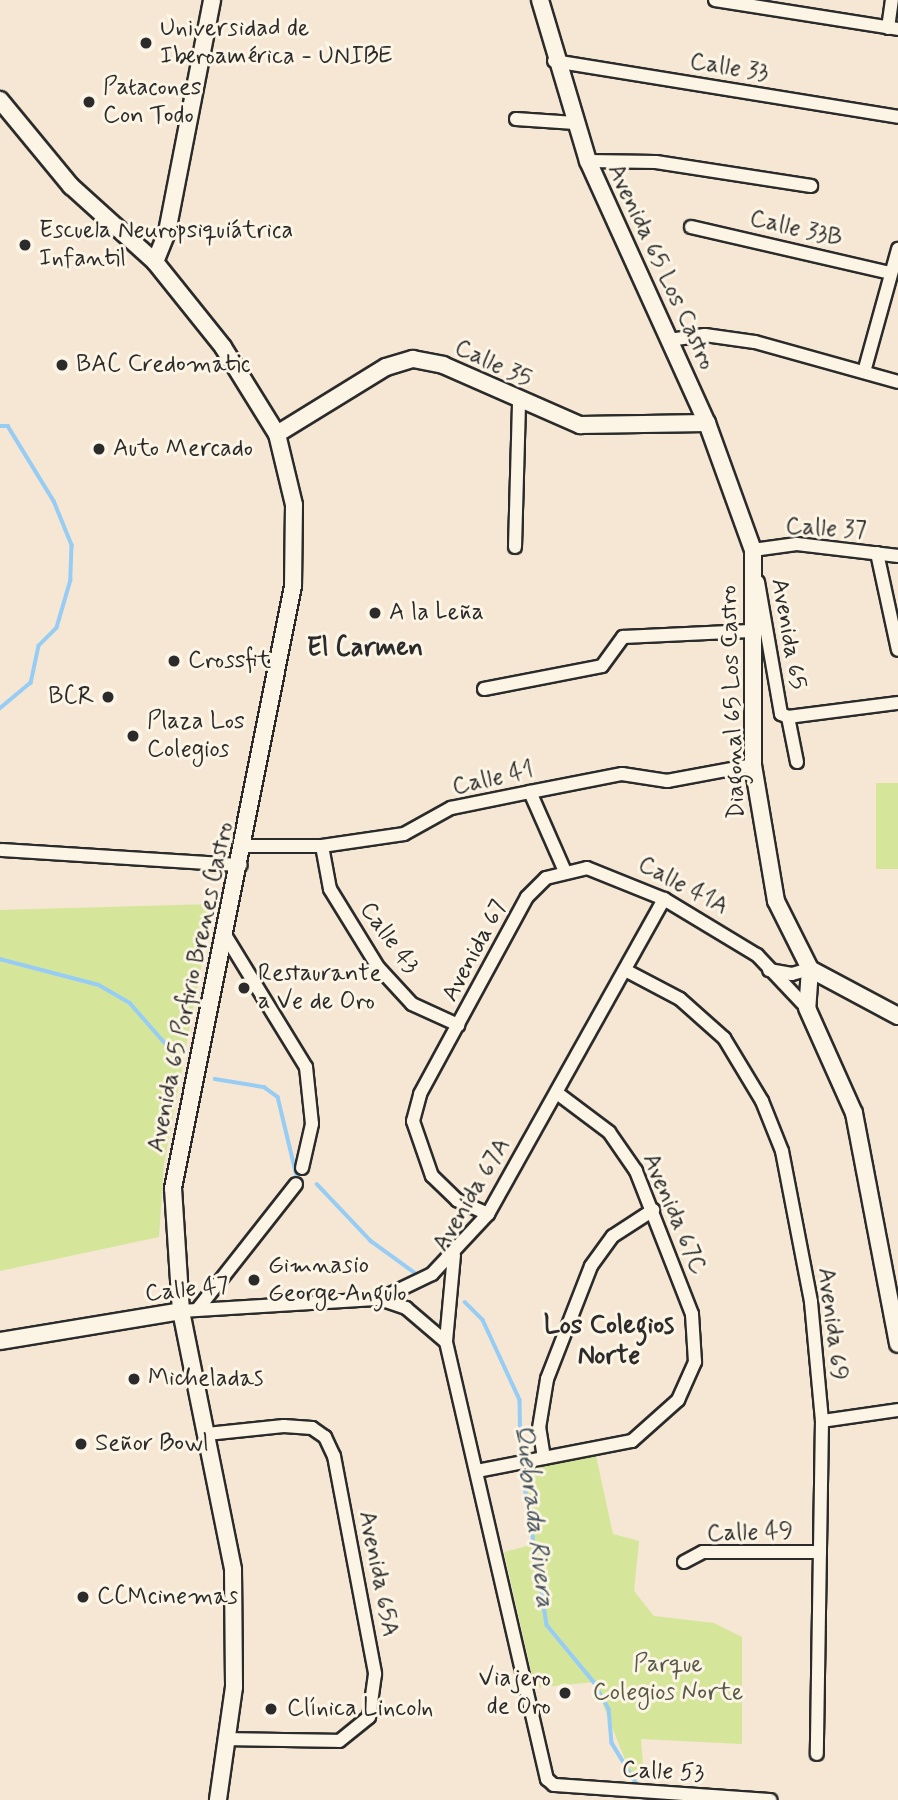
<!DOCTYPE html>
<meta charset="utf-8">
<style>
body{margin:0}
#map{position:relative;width:898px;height:1800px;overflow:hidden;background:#f5e7d3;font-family:Mynerve,sans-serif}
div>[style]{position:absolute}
.green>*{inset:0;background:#d5e69a;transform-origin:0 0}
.stream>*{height:3.5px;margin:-1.75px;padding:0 1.75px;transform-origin:1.75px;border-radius:1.75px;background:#97cdf5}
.roads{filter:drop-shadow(2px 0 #2b2b2b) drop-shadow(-2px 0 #2b2b2b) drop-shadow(0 2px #2b2b2b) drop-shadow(0 -2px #2b2b2b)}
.street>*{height:12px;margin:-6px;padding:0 6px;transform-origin:6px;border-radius:6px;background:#fcf5e5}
.secondary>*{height:16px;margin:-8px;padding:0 8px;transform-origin:8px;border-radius:8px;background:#fcf5e5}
.dots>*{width:19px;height:19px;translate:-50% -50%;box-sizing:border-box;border:4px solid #fcf5e5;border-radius:50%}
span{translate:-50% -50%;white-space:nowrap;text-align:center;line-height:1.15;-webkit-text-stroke:6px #fcf5e5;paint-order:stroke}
.poi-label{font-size:24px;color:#2b2b2b}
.left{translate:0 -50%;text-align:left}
.right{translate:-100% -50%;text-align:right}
.street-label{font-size:24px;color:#2b2b2b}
.park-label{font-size:24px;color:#565a47}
.neighbourhood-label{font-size:26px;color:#2b2b2b;font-weight:700}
.water-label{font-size:26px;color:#46545e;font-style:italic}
</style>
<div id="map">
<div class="green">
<i style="left:898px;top:783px;width:86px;height:22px;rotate:90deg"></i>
<i style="clip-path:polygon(213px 904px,164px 1164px,159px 1237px,0 1271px,0 910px)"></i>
<i style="clip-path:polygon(595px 1451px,613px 1534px,639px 1541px,634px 1591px,654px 1616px,714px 1623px,742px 1637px,742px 1744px,641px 1739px,644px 1778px,632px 1777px,594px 1682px,535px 1688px,504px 1552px,534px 1544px,521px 1465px)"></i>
</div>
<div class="stream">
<i style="left:0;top:426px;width:8px"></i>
<i style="left:8px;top:426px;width:88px;rotate:58.5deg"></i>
<i style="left:54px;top:501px;width:48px;rotate:67.8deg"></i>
<i style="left:72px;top:545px;width:35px;rotate:92deg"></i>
<i style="left:71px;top:580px;width:50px;rotate:106.3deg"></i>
<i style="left:57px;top:628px;width:25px;rotate:135deg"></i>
<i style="left:39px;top:646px;width:38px;rotate:102deg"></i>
<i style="left:31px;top:683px;width:40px;rotate:140deg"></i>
<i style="left:0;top:959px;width:102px;rotate:14.7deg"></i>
<i style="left:99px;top:985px;width:36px;rotate:30deg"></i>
<i style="left:130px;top:1003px;width:64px;rotate:48.8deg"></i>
<i style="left:215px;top:1079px;width:50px;rotate:9.3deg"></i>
<i style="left:264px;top:1087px;width:17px;rotate:36deg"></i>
<i style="left:278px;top:1097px;width:81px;rotate:76.5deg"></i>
<i style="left:317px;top:1184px;width:79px;rotate:46.5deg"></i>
<i style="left:371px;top:1241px;width:58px;rotate:35.9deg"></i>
<i style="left:465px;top:1302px;width:25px;rotate:45deg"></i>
<i style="left:483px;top:1320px;width:88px;rotate:65.2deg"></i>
<i style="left:520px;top:1400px;width:59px;rotate:89deg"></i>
<i style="left:522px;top:1467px;width:160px;rotate:81deg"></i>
<i style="left:547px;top:1625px;width:74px;rotate:50.5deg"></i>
<i style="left:594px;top:1682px;width:31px;rotate:61deg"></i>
<i style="left:609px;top:1709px;width:34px;rotate:85deg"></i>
<i style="left:612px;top:1743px;width:50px;rotate:58.8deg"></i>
</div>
<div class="roads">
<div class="street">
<i style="left:715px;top:0;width:185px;rotate:9deg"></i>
<i style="left:888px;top:28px;width:28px;rotate:-82deg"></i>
<i style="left:554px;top:61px;width:349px;rotate:9.2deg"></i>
<i style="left:516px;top:119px;width:59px;rotate:3.9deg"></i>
<i style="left:588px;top:161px;width:68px;rotate:0.8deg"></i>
<i style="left:656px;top:162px;width:157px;rotate:8.8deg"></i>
<i style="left:691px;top:227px;width:204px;rotate:13deg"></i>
<i style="left:669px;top:340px;width:36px;rotate:-8deg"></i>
<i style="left:705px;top:335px;width:50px;rotate:8deg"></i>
<i style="left:755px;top:342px;width:148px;rotate:15.6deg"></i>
<i style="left:864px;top:372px;width:128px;rotate:-74.5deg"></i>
<i style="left:515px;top:547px;width:146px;rotate:-88.4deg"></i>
<i style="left:877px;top:553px;width:99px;rotate:77.8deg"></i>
<i style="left:754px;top:557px;width:7px;rotate:-98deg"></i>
<i style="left:753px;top:550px;width:44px;rotate:-7.8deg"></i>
<i style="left:797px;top:544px;width:102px;rotate:6.8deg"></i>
<i style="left:758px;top:582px;width:134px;rotate:80.1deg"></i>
<i style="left:781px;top:714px;width:8px;rotate:23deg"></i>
<i style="left:788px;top:717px;width:46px;rotate:78.7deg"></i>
<i style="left:484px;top:689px;width:120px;rotate:-11deg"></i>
<i style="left:602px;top:666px;width:36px;rotate:-54deg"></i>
<i style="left:623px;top:637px;width:127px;rotate:-2.7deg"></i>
<i style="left:788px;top:717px;width:111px;rotate:-7.3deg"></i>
<i style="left:530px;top:792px;width:84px;rotate:66.2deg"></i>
<i style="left:245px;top:846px;width:77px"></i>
<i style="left:322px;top:846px;width:83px;rotate:-8.3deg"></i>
<i style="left:404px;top:834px;width:54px;rotate:-29deg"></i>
<i style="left:451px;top:808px;width:81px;rotate:-11.4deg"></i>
<i style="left:530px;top:792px;width:94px;rotate:-11.1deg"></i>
<i style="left:622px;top:774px;width:46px;rotate:8.8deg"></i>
<i style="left:667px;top:781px;width:87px;rotate:-10.5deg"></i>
<i style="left:322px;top:846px;width:44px;rotate:79.5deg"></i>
<i style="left:330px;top:889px;width:92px;rotate:58.4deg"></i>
<i style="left:378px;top:967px;width:50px;rotate:47.4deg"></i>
<i style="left:412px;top:1004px;width:51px;rotate:24.5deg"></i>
<i style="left:1px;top:850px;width:240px;rotate:3.6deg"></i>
<i style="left:225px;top:935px;width:155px;rotate:58.5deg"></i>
<i style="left:306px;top:1067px;width:57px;rotate:84deg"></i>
<i style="left:312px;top:1124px;width:45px;rotate:102.8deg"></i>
<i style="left:625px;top:970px;width:62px;rotate:27.8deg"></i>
<i style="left:680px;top:999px;width:59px;rotate:41.6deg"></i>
<i style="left:724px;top:1038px;width:74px;rotate:58.9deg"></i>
<i style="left:762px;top:1101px;width:54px;rotate:68.2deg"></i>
<i style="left:782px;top:1151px;width:154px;rotate:79.1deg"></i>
<i style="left:811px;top:1302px;width:120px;rotate:84.7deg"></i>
<i style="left:822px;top:1421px;width:333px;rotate:90.9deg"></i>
<i style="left:769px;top:970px;width:23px;rotate:10deg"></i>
<i style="left:792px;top:974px;width:19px;rotate:-16deg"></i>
<i style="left:488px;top:1214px;width:34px;rotate:-156deg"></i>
<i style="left:457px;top:1200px;width:35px;rotate:-136deg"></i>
<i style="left:432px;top:1176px;width:58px;rotate:-109.1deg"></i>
<i style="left:413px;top:1121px;width:28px;rotate:-75deg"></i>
<i style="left:420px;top:1094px;width:224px;rotate:-61.5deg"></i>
<i style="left:527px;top:897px;width:27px;rotate:-45deg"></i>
<i style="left:546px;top:878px;width:42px;rotate:-13.7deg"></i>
<i style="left:587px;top:868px;width:83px;rotate:21.9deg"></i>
<i style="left:664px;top:899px;width:109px;rotate:31.1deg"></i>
<i style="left:757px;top:955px;width:73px;rotate:46.7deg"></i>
<i style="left:454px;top:1255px;width:87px;rotate:95.3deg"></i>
<i style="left:446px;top:1342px;width:449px;rotate:77deg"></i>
<i style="left:547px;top:1779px;width:9px;rotate:41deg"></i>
<i style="left:554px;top:1785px;width:217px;rotate:4deg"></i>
<i style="left:380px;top:1299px;width:28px;rotate:19deg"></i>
<i style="left:406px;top:1308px;width:52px;rotate:40.4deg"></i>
<i style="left:197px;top:1310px;width:160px;rotate:-51.8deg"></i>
<i style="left:181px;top:1311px;width:199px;rotate:-3.5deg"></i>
<i style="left:380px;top:1299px;width:58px;rotate:-25.7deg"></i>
<i style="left:432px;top:1274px;width:82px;rotate:-47deg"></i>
<i style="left:488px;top:1214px;width:361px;rotate:-60.8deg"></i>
<i style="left:822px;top:1421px;width:77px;rotate:-8.2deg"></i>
<i style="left:207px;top:1434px;width:77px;rotate:-5.9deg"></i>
<i style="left:284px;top:1426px;width:28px;rotate:4deg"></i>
<i style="left:312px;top:1428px;width:16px;rotate:35deg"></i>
<i style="left:325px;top:1437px;width:21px;rotate:65deg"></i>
<i style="left:334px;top:1456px;width:222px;rotate:79.3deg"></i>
<i style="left:375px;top:1674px;width:43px;rotate:97.9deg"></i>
<i style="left:369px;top:1717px;width:38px;rotate:141deg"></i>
<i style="left:339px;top:1741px;width:111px;rotate:-179deg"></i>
<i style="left:544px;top:1458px;width:30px;rotate:-99deg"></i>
<i style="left:539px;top:1428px;width:50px;rotate:-80.7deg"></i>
<i style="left:547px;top:1379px;width:121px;rotate:-68.7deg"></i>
<i style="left:591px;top:1266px;width:37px;rotate:-54deg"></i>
<i style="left:613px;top:1236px;width:48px;rotate:-33deg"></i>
<i style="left:477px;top:1471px;width:158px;rotate:-11deg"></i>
<i style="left:632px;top:1441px;width:62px;rotate:-41.7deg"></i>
<i style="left:678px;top:1400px;width:42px;rotate:-65.9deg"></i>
<i style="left:695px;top:1362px;width:48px;rotate:-93.6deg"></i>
<i style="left:692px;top:1314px;width:154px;rotate:-111.4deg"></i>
<i style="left:636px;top:1171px;width:47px;rotate:-124.7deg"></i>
<i style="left:609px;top:1132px;width:65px;rotate:-143.1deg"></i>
<i style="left:684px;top:1562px;width:21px;rotate:-28deg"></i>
<i style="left:703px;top:1552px;width:117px"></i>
</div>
<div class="secondary">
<i style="left:540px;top:0;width:168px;rotate:73.4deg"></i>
<i style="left:588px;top:161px;width:288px;rotate:65.6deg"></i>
<i style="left:707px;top:423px;width:135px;rotate:70.1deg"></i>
<i style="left:753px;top:550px;width:215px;rotate:90deg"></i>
<i style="left:753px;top:765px;width:138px;rotate:80.4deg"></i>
<i style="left:776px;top:901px;width:76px;rotate:63.4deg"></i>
<i style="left:810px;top:969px;width:100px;rotate:28.1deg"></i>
<i style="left:0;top:100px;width:112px;rotate:50.5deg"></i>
<i style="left:71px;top:186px;width:113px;rotate:42.1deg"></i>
<i style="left:155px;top:262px;width:109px;rotate:51.3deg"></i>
<i style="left:223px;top:347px;width:102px;rotate:58.2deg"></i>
<i style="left:277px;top:434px;width:73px;rotate:76.5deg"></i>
<i style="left:294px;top:505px;width:81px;rotate:90.7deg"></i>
<i style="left:293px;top:586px;width:614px;rotate:101.27deg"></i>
<i style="left:173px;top:1188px;width:123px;rotate:86.3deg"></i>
<i style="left:181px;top:1311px;width:264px;rotate:78.6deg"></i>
<i style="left:233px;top:1570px;width:117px;rotate:89.5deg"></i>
<i style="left:234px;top:1687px;width:114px;rotate:98.1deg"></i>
<i style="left:155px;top:262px;width:32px;rotate:-68deg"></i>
<i style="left:167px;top:232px;width:236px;rotate:-79deg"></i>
<i style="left:277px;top:434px;width:128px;rotate:-31.6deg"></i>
<i style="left:386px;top:367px;width:28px;rotate:-17deg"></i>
<i style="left:413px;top:359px;width:31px;rotate:11deg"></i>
<i style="left:443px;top:365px;width:150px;rotate:23.7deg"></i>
<i style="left:580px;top:425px;width:127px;rotate:-0.9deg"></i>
<i style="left:810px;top:969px;width:39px;rotate:94deg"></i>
<i style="left:807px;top:1008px;width:115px;rotate:65.9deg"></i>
<i style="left:854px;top:1113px;width:235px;rotate:79.2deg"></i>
<i style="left:0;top:1341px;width:183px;rotate:-9.4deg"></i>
</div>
</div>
<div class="dots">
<i style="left:146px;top:43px;background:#2b2b2b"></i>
<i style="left:89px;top:102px;background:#2b2b2b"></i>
<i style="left:25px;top:245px;background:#2b2b2b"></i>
<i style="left:62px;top:365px;background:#2b2b2b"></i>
<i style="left:99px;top:449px;background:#2b2b2b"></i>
<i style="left:375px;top:613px;background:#2b2b2b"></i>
<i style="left:174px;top:661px;background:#2b2b2b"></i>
<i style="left:108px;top:697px;background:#2b2b2b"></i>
<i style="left:133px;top:736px;background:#2b2b2b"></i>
<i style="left:244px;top:988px;background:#2b2b2b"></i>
<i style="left:254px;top:1280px;background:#2b2b2b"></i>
<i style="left:134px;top:1379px;background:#2b2b2b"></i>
<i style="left:81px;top:1444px;background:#2b2b2b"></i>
<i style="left:83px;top:1597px;background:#2b2b2b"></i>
<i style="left:565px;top:1693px;background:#2b2b2b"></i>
<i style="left:271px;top:1709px;background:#2b2b2b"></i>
</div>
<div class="poi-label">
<span class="left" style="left:160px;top:43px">Universidad de<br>Iberoamérica - UNIBE</span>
<span class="left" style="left:103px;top:102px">Patacones<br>Con Todo</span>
<span class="left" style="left:39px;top:245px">Escuela Neuropsiquiátrica<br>Infantil</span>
<span class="left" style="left:76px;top:365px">BAC Credomatic</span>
<span class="left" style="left:113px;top:449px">Auto Mercado</span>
<span class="left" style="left:389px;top:613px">A la Leña</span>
<span class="left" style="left:188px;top:661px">Crossfit</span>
<span class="right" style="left:94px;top:697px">BCR</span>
<span class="left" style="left:147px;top:736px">Plaza Los<br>Colegios</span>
<span class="left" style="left:258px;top:988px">Restaurante<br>a Ve de Oro</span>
<span class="left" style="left:268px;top:1280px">Gimnasio<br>George Angulo</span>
<span class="left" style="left:148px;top:1379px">Micheladas</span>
<span class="left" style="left:95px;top:1444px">Señor Bowl</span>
<span class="left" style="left:97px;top:1597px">CCMcinemas</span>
<span class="right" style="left:551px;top:1693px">Viajero<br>de Oro</span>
<span class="left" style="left:287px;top:1709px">Clínica Lincoln</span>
</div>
<div class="street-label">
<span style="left:729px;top:68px;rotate:9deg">Calle 33</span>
<span style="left:796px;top:229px;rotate:13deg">Calle 33B</span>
<span style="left:661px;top:267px;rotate:65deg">Avenida 65 Los Castro</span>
<span style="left:493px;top:364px;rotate:25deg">Calle 35</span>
<span style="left:826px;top:529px;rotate:3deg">Calle 37</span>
<span style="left:788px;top:634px;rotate:80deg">Avenida 65</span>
<span style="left:733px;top:702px;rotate:-92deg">Diagonal 65 Los Castro</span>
<span style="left:493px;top:779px;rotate:-13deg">Calle 41</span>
<span style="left:683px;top:886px;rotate:28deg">Calle 41A</span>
<span style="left:389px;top:938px;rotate:54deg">Calle 43</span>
<span style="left:475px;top:951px;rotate:-62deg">Avenida 67</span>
<span style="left:191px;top:987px;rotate:-78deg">Avenida 65 Porfirio Brenes Castro</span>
<span style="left:472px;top:1195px;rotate:-59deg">Avenida 67A</span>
<span style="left:674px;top:1214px;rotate:67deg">Avenida 67C</span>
<span style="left:187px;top:1290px;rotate:-6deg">Calle 47</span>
<span style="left:832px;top:1324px;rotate:83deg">Avenida 69</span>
<span style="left:750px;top:1533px;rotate:-2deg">Calle 49</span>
<span style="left:378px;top:1574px;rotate:79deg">Avenida 65A</span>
<span style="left:663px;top:1772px;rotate:3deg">Calle 53</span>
</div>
<div class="park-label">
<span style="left:668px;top:1679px">Parque<br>Colegios Norte</span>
</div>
<div class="neighbourhood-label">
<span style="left:365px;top:649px">El Carmen</span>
<span style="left:609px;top:1342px">Los Colegios<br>Norte</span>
</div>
<div class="water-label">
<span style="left:533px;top:1516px;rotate:83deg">Quebrada Rivera</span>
</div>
</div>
